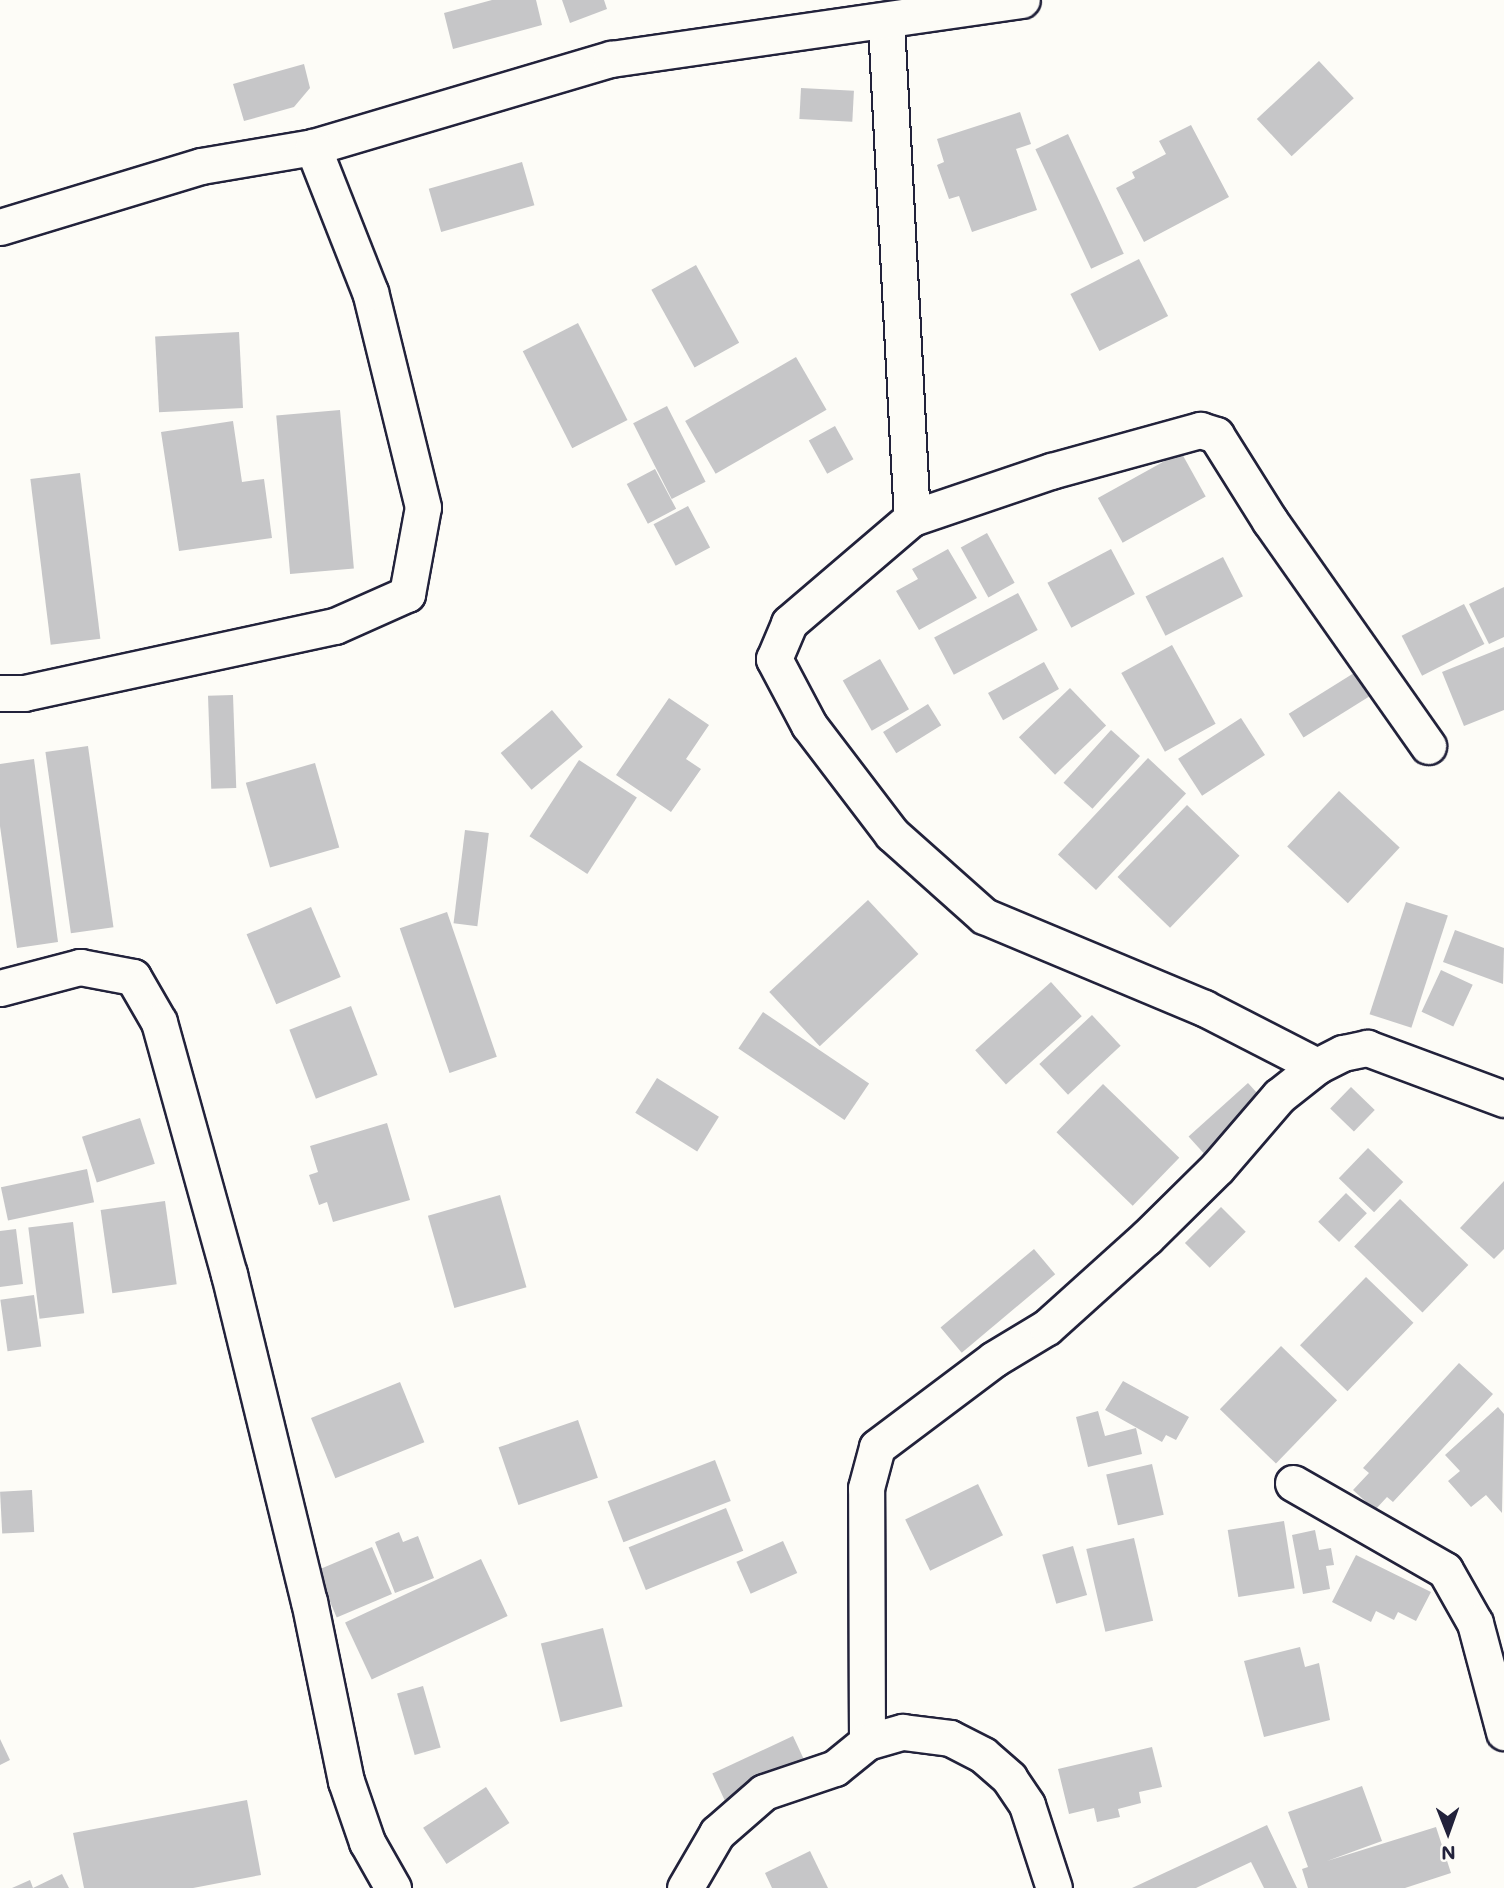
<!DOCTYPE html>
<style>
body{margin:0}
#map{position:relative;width:1504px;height:1888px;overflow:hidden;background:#fdfcf7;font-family:Mali,sans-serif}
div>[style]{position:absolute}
.building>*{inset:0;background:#c6c6c8;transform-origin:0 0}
.roads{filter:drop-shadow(2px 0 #22223b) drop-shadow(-2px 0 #22223b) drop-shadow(0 2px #22223b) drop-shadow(0 -2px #22223b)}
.street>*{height:35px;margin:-17.5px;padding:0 17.5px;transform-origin:17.5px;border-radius:17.5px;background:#fdfcf7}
span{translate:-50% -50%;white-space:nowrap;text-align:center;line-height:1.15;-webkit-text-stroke:5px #fdfcf7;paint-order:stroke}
.north{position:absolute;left:1413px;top:1797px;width:70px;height:70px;-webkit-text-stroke:5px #fdfcf7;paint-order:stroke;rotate:179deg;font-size:19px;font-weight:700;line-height:28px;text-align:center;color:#22223b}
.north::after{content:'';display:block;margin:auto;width:24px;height:32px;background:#22223b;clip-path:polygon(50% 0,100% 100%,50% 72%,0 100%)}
</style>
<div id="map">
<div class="building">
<i style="clip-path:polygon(492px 0,536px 0,542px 25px,453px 49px,444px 13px)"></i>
<i style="clip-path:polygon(562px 0,604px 0,607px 9px,570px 23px)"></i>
<i style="left:1319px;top:61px;width:51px;height:85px;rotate:47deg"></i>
<i style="clip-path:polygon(304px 64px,310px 88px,294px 107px,244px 121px,233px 84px)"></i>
<i style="left:801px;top:88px;width:53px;height:31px;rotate:3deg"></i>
<i style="clip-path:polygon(1020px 112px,1031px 144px,1016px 149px,1037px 210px,972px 232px,959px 196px,949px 199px,937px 165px,944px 162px,937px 139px)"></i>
<i style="clip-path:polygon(1191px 125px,1229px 197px,1144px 242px,1116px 188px,1135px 178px,1132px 172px,1166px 154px,1159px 141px)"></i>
<i style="left:1068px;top:134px;width:132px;height:36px;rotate:65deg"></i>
<i style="left:522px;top:162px;width:45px;height:97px;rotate:74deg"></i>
<i style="left:1139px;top:259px;width:64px;height:77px;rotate:63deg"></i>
<i style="left:696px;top:265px;width:89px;height:51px;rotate:61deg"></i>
<i style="left:578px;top:323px;width:109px;height:62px;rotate:63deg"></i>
<i style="left:239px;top:332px;width:76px;height:84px;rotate:87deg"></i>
<i style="left:796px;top:357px;width:61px;height:128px;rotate:60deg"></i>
<i style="left:667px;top:406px;width:85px;height:38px;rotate:63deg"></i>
<i style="left:340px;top:410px;width:159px;height:64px;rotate:85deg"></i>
<i style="clip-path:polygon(233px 421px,242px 482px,264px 479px,272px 538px,179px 551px,161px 432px)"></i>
<i style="left:835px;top:426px;width:38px;height:30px;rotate:61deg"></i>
<i style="left:1181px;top:452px;width:51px;height:95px;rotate:61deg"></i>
<i style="left:655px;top:469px;width:45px;height:32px;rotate:62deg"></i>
<i style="left:80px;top:473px;width:167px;height:50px;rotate:83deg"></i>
<i style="left:688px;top:506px;width:47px;height:39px;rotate:62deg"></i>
<i style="left:987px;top:533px;width:57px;height:30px;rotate:61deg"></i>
<i style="clip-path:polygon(948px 549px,977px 598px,919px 630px,896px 591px,918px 579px,912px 569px)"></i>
<i style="left:1111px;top:549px;width:51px;height:72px;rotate:62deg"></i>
<i style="left:1223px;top:557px;width:44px;height:87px;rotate:63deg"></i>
<i style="clip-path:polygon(1504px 587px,1504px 637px,1489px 644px,1469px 604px)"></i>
<i style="left:1018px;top:593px;width:42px;height:95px;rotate:62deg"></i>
<i style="left:1464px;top:604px;width:45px;height:70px;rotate:63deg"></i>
<i style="left:1172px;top:645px;width:90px;height:58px;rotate:61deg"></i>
<i style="clip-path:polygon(1504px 647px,1504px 710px,1464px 726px,1442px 672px)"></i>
<i style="left:880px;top:659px;width:58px;height:43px;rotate:60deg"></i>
<i style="left:1044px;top:662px;width:31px;height:64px;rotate:61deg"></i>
<i style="left:1354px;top:673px;width:28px;height:77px;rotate:58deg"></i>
<i style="left:1070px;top:688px;width:52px;height:71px;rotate:46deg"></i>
<i style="left:233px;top:695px;width:93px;height:25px;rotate:88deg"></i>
<i style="clip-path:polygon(669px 698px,709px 725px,686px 759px,701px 769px,671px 812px,616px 775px)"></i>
<i style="left:928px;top:704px;width:25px;height:53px;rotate:58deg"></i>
<i style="left:552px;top:710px;width:48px;height:67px;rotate:50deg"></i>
<i style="left:1241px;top:718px;width:44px;height:75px;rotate:57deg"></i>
<i style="left:1111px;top:730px;width:39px;height:71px;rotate:42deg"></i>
<i style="left:88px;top:746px;width:183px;height:43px;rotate:82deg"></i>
<i style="left:1148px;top:758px;width:52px;height:132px;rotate:43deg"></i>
<i style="clip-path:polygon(34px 759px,58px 942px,17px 948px,0 826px,0 764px)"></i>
<i style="left:579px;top:760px;width:69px;height:91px;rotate:33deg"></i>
<i style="left:315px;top:763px;width:88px;height:72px;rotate:74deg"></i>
<i style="left:1339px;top:791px;width:83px;height:76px;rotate:43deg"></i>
<i style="left:1187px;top:805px;width:73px;height:100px;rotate:44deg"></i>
<i style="left:465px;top:830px;width:24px;height:94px;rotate:7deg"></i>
<i style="left:868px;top:900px;width:74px;height:135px;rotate:47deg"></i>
<i style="left:1406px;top:902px;width:44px;height:118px;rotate:18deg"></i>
<i style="left:311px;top:907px;width:76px;height:70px;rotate:67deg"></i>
<i style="left:447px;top:912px;width:153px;height:50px;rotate:71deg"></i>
<i style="clip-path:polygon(1455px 930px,1504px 948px,1503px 984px,1443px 962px)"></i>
<i style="left:1441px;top:970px;width:35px;height:46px;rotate:25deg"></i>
<i style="left:1051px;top:982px;width:46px;height:102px;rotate:48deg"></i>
<i style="left:351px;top:1006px;width:74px;height:66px;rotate:69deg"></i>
<i style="left:763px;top:1012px;width:128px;height:44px;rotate:34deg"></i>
<i style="left:1092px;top:1015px;width:42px;height:72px;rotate:47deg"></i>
<i style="left:657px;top:1078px;width:73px;height:41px;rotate:32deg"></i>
<i style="left:1248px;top:1083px;width:24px;height:80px;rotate:48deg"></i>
<i style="left:1103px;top:1084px;width:106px;height:67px;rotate:44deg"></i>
<i style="left:1351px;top:1087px;width:33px;height:30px;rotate:44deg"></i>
<i style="left:140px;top:1118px;width:48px;height:61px;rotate:72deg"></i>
<i style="clip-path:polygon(387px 1123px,410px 1200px,333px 1222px,327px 1202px,319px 1205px,309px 1175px,318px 1172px,310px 1146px)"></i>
<i style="left:1368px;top:1148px;width:49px;height:42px;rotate:44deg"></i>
<i style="left:87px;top:1169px;width:34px;height:88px;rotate:78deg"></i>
<i style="clip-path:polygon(1504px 1181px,1504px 1249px,1494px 1259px,1460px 1228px)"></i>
<i style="left:1346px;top:1193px;width:29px;height:40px;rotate:44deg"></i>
<i style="left:500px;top:1195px;width:96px;height:75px;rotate:74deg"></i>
<i style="left:1400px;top:1199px;width:95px;height:66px;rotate:44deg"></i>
<i style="left:165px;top:1201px;width:84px;height:65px;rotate:82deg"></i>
<i style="left:1221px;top:1207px;width:35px;height:51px;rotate:45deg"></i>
<i style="left:73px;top:1222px;width:92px;height:45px;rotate:83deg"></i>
<i style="clip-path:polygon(16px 1229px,23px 1284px,0 1287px,0 1231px)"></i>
<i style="left:1034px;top:1249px;width:33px;height:122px;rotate:50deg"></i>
<i style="left:1366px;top:1277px;width:66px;height:95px;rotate:44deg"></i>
<i style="left:34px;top:1295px;width:52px;height:34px;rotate:82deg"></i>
<i style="left:1281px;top:1346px;width:78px;height:88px;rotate:44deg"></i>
<i style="clip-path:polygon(1459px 1363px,1493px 1394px,1393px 1502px,1387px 1497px,1375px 1510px,1353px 1490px,1369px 1473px,1363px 1468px)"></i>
<i style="clip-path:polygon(1123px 1381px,1189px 1417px,1176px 1440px,1166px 1435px,1162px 1442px,1105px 1410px)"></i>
<i style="left:400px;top:1382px;width:65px;height:96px;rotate:68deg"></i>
<i style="clip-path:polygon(1498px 1407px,1504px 1414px,1502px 1513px,1486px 1495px,1471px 1507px,1448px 1481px,1460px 1471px,1445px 1455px)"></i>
<i style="clip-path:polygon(1098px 1411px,1105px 1436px,1136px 1428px,1142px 1454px,1088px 1467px,1076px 1417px)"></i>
<i style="left:578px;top:1420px;width:61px;height:84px;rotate:71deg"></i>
<i style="left:715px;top:1460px;width:44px;height:115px;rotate:69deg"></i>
<i style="left:1152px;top:1464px;width:52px;height:47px;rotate:77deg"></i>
<i style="left:978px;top:1484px;width:57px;height:81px;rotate:64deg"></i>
<i style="left:32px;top:1490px;width:42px;height:32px;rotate:87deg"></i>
<i style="left:726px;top:1508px;width:46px;height:105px;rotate:68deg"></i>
<i style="left:1284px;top:1521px;width:68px;height:57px;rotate:81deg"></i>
<i style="clip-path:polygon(1315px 1530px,1319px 1550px,1331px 1548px,1334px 1565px,1326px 1566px,1330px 1589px,1303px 1594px,1292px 1535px)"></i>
<i style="clip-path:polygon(399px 1532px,403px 1542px,418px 1536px,434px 1578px,395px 1593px,375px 1542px)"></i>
<i style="left:1134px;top:1538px;width:85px;height:49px;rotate:77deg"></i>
<i style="left:783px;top:1541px;width:35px;height:51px;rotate:66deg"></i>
<i style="left:1073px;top:1546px;width:51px;height:32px;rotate:74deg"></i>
<i style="left:372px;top:1547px;width:51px;height:60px;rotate:67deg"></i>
<i style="clip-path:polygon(1356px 1555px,1431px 1592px,1416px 1621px,1398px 1612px,1394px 1620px,1376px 1611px,1371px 1622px,1332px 1602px)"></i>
<i style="left:481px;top:1559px;width:63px;height:150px;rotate:65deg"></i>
<i style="left:603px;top:1628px;width:81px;height:64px;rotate:76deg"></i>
<i style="clip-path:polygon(1300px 1647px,1305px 1667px,1319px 1663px,1330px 1720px,1264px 1737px,1244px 1661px)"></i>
<i style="left:423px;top:1686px;width:64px;height:27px;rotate:74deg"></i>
<i style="left:793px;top:1736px;width:29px;height:89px;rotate:65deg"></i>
<i style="clip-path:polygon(0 1739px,10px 1760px,0 1765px)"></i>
<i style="clip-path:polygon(1152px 1747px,1162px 1787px,1139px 1792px,1141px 1803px,1118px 1809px,1120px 1817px,1097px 1822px,1094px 1808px,1069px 1814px,1058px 1769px)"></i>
<i style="clip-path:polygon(1362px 1786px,1382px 1841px,1327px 1861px,1436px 1827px,1451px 1873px,1405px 1888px,1308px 1888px,1302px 1869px,1308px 1867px,1288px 1812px)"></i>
<i style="left:486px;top:1787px;width:43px;height:75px;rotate:57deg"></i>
<i style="clip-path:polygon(247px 1800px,261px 1875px,193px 1888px,84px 1888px,73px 1833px)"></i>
<i style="clip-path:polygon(1267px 1825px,1297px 1888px,1264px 1888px,1251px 1862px,1196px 1888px,1132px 1888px)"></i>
<i style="clip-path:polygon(810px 1851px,828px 1888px,772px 1888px,765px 1873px)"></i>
<i style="clip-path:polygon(62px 1874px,69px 1888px,12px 1888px,30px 1880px,33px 1888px)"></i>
</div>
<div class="roads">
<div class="street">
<i style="left:886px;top:23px;width:496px;rotate:87deg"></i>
<i style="left:0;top:227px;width:210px;rotate:-16.9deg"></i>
<i style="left:201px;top:166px;width:114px;rotate:-9.6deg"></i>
<i style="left:313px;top:147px;width:311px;rotate:-16.5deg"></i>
<i style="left:611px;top:59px;width:415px;rotate:-8.2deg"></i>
<i style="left:0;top:693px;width:24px"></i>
<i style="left:24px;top:693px;width:318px;rotate:-12.2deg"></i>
<i style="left:335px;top:626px;width:79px;rotate:-24deg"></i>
<i style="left:407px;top:594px;width:88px;rotate:-79.6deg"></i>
<i style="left:423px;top:507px;width:221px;rotate:-103.8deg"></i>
<i style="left:370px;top:292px;width:156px;rotate:-111.5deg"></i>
<i style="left:0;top:988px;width:83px;rotate:-14.7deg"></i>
<i style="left:80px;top:967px;width:54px;rotate:10.7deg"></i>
<i style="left:133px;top:977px;width:52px;rotate:60deg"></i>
<i style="left:159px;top:1022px;width:262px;rotate:74.5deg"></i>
<i style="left:229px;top:1274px;width:337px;rotate:76.3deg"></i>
<i style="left:309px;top:1601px;width:184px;rotate:78.4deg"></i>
<i style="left:346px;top:1781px;width:65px;rotate:71deg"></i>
<i style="left:367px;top:1842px;width:53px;rotate:60.5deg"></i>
<i style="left:1317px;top:1066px;width:127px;rotate:-152.8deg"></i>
<i style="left:1204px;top:1008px;width:238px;rotate:-157.3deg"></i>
<i style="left:984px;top:916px;width:123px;rotate:-138.3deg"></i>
<i style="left:892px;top:834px;width:137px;rotate:-127.3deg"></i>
<i style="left:809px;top:725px;width:75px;rotate:-117.9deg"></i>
<i style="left:774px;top:659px;width:39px;rotate:-67deg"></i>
<i style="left:789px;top:623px;width:162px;rotate:-40.5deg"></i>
<i style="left:912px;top:518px;width:147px;rotate:-18.7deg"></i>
<i style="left:1051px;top:471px;width:155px;rotate:-15.4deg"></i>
<i style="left:1200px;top:430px;width:17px;rotate:17deg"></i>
<i style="left:1216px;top:435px;width:102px;rotate:57.9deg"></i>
<i style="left:1270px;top:521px;width:275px;rotate:54.9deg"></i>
<i style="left:1293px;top:1483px;width:175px;rotate:29.8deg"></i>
<i style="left:1445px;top:1570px;width:61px;rotate:60.5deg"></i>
<i style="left:1475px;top:1623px;width:113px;rotate:75.1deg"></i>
<i style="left:867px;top:1742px;width:254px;rotate:-90.2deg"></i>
<i style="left:866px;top:1488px;width:42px;rotate:-75deg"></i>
<i style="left:877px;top:1447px;width:146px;rotate:-36.9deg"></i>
<i style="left:994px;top:1359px;width:62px;rotate:-31.1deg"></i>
<i style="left:1047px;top:1327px;width:133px;rotate:-42deg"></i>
<i style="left:1146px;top:1238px;width:100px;rotate:-44.6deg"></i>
<i style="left:1217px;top:1168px;width:95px;rotate:-49.3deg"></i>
<i style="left:1279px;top:1096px;width:48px;rotate:-38.3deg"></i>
<i style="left:1317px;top:1066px;width:29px;rotate:-27deg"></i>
<i style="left:1343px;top:1053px;width:25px;rotate:-12deg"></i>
<i style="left:1367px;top:1048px;width:146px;rotate:20.4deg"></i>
<i style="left:685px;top:1888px;width:64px;rotate:-59.8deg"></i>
<i style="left:717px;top:1833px;width:62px;rotate:-41.1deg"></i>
<i style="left:764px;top:1792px;width:75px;rotate:-18.7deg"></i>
<i style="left:835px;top:1768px;width:41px;rotate:-39.1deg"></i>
<i style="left:867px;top:1742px;width:37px;rotate:-16deg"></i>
<i style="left:903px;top:1732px;width:47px;rotate:7.3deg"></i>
<i style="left:950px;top:1738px;width:37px;rotate:27deg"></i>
<i style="left:983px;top:1755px;width:35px;rotate:41deg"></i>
<i style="left:1009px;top:1778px;width:32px;rotate:56deg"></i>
<i style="left:1027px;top:1805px;width:87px;rotate:72deg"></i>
</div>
</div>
<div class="north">N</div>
</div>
